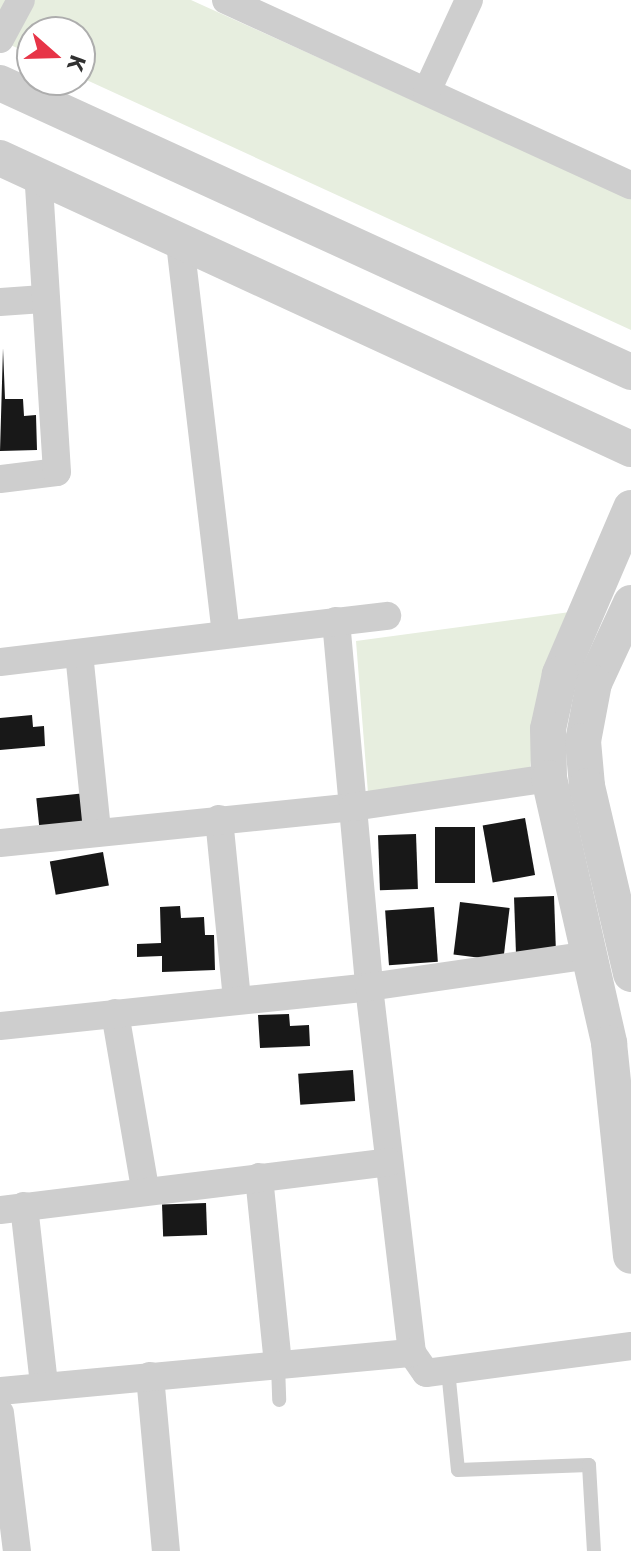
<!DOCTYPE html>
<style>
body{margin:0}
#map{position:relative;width:631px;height:1551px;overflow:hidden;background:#fff;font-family:Commissioner,sans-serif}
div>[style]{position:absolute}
.green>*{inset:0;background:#e7eedf}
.building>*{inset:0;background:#181818;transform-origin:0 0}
.service>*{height:14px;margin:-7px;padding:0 7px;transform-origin:7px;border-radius:7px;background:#cecece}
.minor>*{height:28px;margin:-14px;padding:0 14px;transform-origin:14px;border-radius:14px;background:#cecece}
.tertiary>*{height:36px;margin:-18px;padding:0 18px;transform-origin:18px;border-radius:18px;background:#cecece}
span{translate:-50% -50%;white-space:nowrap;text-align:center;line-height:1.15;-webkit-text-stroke:8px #fff;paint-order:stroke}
.north{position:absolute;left:16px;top:16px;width:80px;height:80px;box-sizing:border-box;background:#fff;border:2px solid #adadad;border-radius:50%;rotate:110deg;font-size:22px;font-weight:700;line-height:32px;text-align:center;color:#313131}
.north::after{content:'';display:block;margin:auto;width:28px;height:36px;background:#e73447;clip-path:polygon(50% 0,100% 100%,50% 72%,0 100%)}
</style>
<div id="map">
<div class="green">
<i style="clip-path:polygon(0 0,191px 0,631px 199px,631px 330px,80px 77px,80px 32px,32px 32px,32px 55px,0 40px)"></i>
<i style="clip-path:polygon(570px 612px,539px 689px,529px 778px,368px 793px,356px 641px)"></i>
</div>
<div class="building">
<i style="clip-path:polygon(3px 348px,5px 399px,23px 399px,24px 416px,36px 415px,37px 450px,0 451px)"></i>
<i style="clip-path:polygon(32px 715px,33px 727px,44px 726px,45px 746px,0 750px,0 718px)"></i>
<i style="left:86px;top:793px;width:31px;height:50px;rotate:84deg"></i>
<i style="left:525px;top:818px;width:58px;height:43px;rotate:80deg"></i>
<i style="left:435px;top:827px;width:40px;height:56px"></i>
<i style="left:416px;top:834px;width:55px;height:38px;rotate:88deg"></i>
<i style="left:103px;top:852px;width:34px;height:54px;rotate:80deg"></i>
<i style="left:554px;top:896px;width:59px;height:40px;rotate:88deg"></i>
<i style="left:460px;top:902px;width:50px;height:53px;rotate:7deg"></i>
<i style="clip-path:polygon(180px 906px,181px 918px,204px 917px,205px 935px,214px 935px,215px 970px,162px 972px,162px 956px,137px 957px,137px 944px,161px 943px,160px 907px)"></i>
<i style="left:434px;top:907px;width:55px;height:49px;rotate:86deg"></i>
<i style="clip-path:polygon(289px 1014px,290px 1026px,309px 1025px,310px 1046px,260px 1048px,258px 1015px)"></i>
<i style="left:353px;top:1070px;width:31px;height:55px;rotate:86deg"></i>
<i style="left:206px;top:1203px;width:32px;height:44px;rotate:88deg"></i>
</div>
<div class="service">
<i style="left:278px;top:1365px;width:35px;rotate:88deg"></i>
<i style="left:448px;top:1370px;width:100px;rotate:84.3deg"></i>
<i style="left:458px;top:1470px;width:131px;rotate:-2.2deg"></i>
<i style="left:589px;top:1465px;width:86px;rotate:86.7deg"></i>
</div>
<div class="minor">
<i style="left:226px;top:0;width:445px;rotate:24.6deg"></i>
<i style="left:0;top:39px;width:44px;rotate:-61.7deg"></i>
<i style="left:427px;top:91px;width:100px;rotate:-65.2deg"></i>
<i style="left:180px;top:243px;width:392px;rotate:83.3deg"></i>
<i style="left:0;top:302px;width:43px;rotate:-4deg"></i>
<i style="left:0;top:479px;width:57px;rotate:-7deg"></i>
<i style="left:57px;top:472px;width:299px;rotate:-93.6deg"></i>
<i style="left:336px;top:621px;width:367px;rotate:84.8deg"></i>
<i style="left:369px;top:987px;width:369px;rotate:83.3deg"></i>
<i style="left:412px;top:1353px;width:24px;rotate:55deg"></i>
<i style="left:426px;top:1373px;width:207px;rotate:-7.5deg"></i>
<i style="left:79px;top:653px;width:178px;rotate:84.2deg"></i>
<i style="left:0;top:662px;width:390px;rotate:-6.8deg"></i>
<i style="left:219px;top:819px;width:182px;rotate:84.3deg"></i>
<i style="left:0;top:843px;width:355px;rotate:-5.8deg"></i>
<i style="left:353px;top:807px;width:198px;rotate:-8.4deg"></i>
<i style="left:115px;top:1013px;width:179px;rotate:80.3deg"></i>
<i style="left:0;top:1026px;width:371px;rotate:-6deg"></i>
<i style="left:369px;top:987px;width:223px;rotate:-8.2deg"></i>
<i style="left:259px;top:1177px;width:189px;rotate:84.2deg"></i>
<i style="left:24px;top:1206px;width:180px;rotate:83.6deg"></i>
<i style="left:0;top:1210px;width:392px;rotate:-7deg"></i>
<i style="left:150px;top:1376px;width:176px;rotate:84.8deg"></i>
<i style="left:0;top:1391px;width:414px;rotate:-5.3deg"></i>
<i style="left:0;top:1413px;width:139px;rotate:83deg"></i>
</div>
<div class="tertiary">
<i style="left:0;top:83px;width:694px;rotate:24.61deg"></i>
<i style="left:0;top:158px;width:695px;rotate:24.76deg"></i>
<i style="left:631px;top:508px;width:181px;rotate:113.2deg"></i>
<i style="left:560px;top:674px;width:56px;rotate:102.3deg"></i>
<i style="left:548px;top:729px;width:49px;rotate:88.8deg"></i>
<i style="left:549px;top:778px;width:272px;rotate:77.2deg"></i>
<i style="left:609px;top:1043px;width:214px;rotate:84.1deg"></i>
<i style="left:631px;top:603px;width:88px;rotate:114.8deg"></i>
<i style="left:594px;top:683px;width:59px;rotate:100.7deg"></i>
<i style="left:583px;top:741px;width:45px;rotate:84.9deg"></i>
<i style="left:587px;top:786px;width:193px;rotate:76.8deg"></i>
</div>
<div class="north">K</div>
</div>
